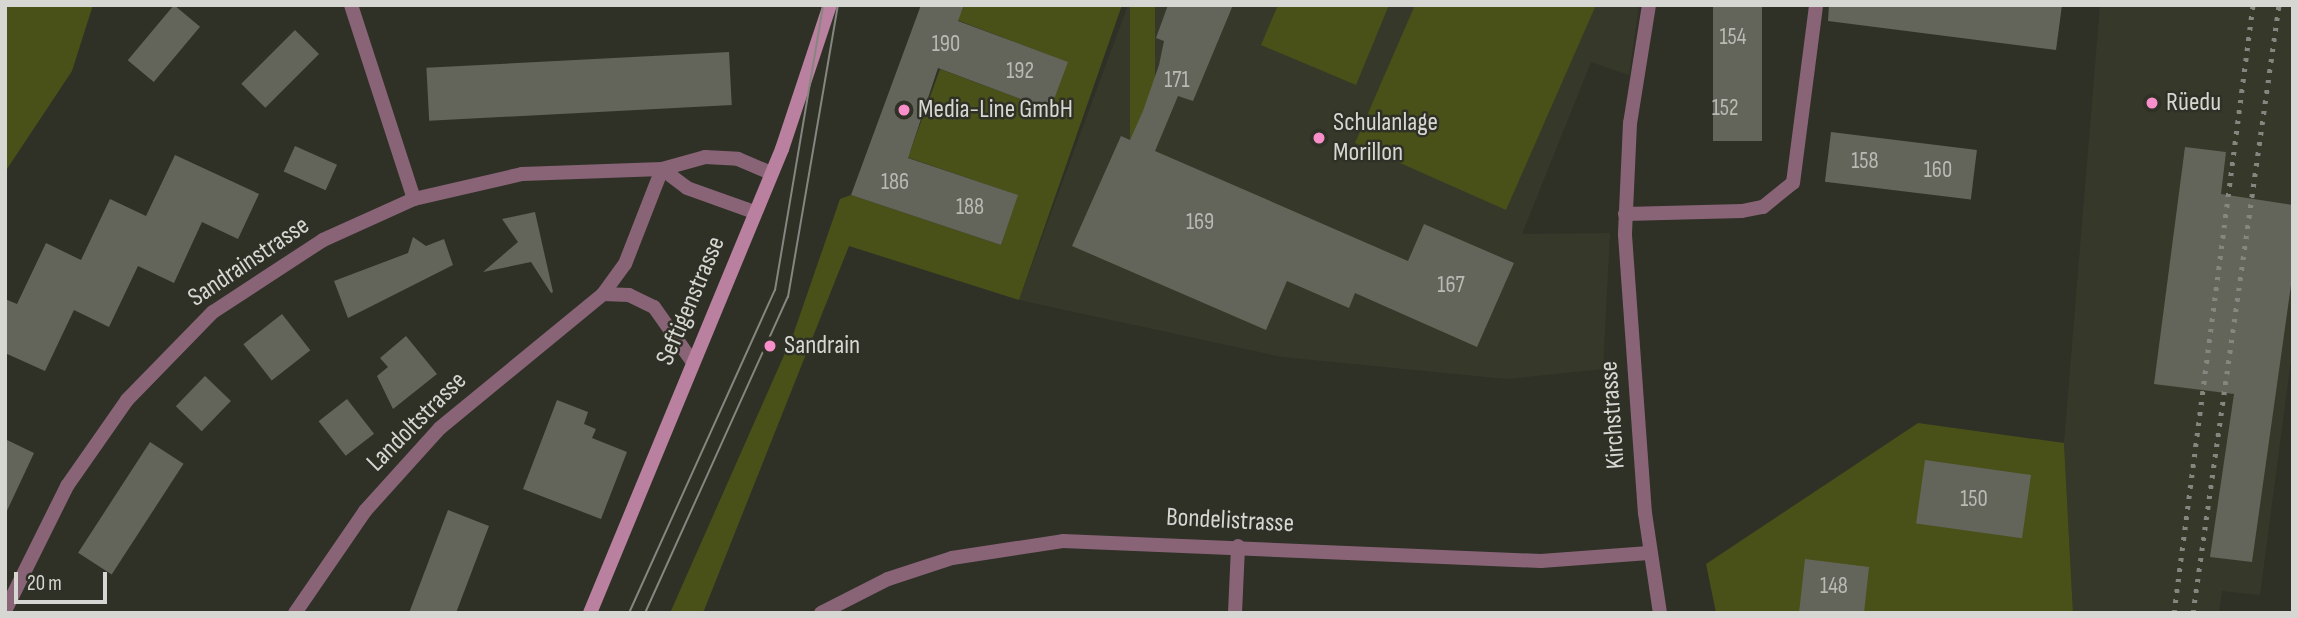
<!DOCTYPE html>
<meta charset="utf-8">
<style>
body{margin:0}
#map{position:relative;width:2298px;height:618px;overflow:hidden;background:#2f3127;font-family:"Sofia Sans Condensed",sans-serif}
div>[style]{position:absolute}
.built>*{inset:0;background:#363929}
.green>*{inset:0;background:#495018;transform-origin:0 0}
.building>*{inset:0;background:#63655a;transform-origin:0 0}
.minor>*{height:14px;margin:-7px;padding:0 7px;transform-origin:7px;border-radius:7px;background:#896477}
.tertiary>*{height:14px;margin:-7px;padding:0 7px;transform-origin:7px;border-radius:7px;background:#896477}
.secondary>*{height:14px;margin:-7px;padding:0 7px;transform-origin:7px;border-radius:7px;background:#ba809f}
.tram>*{height:2px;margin:-1px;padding:0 1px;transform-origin:1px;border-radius:1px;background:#85867f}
.rail>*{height:5px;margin-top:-2.5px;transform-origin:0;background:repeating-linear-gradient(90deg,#85867f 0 3.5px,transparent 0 10.5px)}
.dots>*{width:19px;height:19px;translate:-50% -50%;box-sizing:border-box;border:4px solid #2f3127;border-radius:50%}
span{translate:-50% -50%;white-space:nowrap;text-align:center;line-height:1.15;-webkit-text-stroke:5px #2f3127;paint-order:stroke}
.number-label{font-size:23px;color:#b9bab4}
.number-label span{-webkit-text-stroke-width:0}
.poi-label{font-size:26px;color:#d6d7d2}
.left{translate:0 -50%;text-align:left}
.street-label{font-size:26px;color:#d6d7d2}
.frame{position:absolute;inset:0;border:7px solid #d6d7d2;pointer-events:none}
.scale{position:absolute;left:14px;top:572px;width:93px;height:32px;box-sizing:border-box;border:4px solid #d6d7d2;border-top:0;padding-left:9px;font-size:21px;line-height:24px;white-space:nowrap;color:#d6d7d2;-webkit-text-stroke:5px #2f3127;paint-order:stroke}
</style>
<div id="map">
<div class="built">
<i style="clip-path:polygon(1128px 5px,1639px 5px,1629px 75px,1591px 62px,1522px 234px,1610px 233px,1603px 369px,1507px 379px,1282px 357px,1019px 300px)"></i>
<i style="clip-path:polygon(2100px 5px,2293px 5px,2293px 344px,2260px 595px,2222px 591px,2219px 613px,2073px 613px,2064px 443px)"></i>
</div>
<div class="green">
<i style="clip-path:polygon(5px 5px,93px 5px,72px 71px,5px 172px)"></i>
<i style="clip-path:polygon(964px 5px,1122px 5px,1019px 300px,849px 246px,703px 613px,670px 613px,793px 335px,840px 199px,851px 195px,1001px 245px,1017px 195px,889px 151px,910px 152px,940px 69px,1050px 110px,1067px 62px,941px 14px,943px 7px,961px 13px)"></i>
<i style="left:1130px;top:5px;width:25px;height:265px"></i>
<i style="clip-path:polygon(1278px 5px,1389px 5px,1356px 85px,1261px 45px)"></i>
<i style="clip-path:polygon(1415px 5px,1596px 5px,1506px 210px,1355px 143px)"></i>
<i style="clip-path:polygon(1918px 423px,2064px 443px,2073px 613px,1716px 613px,1706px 564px)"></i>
</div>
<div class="building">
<i style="left:174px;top:5px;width:34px;height:72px;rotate:40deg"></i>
<i style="clip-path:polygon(921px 5px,964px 5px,958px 21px,1068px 62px,1050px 110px,938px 68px,908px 158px,1018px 195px,1001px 245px,851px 195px)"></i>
<i style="clip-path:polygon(1168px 5px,1233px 5px,1193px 101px,1178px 96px,1155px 151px,1408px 261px,1424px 224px,1514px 263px,1477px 347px,1355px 293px,1349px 308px,1287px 281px,1266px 330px,1072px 246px,1121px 136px,1130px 140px,1143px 111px,1159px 65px,1164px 41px,1156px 38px)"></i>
<i style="left:1713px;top:5px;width:49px;height:136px"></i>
<i style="clip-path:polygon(1829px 5px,2062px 5px,2056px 50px,1828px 21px)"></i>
<i style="left:295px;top:30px;width:34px;height:76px;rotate:45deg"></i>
<i style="left:729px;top:52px;width:53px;height:303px;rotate:87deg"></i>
<i style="left:1831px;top:132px;width:147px;height:50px;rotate:7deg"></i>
<i style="left:295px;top:146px;width:46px;height:28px;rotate:24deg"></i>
<i style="clip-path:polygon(2185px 147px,2226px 152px,2221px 194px,2293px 205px,2293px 271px,2252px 562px,2210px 557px,2234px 394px,2154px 384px)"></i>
<i style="clip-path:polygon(175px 155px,259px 194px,238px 239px,202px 222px,174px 283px,138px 266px,109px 327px,74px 310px,45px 371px,5px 353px,5px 299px,17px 304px,46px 243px,81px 260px,110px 199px,146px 216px)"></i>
<i style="clip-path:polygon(535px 212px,553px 292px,551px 293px,531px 262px,483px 272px,518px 242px,502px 219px)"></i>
<i style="clip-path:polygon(413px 237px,426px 246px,444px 239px,453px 265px,348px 318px,334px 281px,408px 253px)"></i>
<i style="left:282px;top:314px;width:46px;height:49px;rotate:52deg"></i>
<i style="clip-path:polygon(406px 336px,437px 374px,393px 409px,377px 376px,388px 367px,380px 358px)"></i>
<i style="left:205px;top:376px;width:36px;height:42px;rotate:44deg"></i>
<i style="left:347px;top:399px;width:44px;height:36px;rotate:52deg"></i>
<i style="clip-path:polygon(557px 400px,588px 412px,584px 424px,596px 429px,592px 438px,627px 452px,601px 519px,523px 489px)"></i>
<i style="clip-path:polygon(5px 439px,34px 453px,5px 515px)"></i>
<i style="left:150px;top:442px;width:40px;height:132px;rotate:33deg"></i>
<i style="left:1925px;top:460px;width:107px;height:64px;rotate:8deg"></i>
<i style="clip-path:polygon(448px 510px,489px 526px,456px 613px,409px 613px)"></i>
<i style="clip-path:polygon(1805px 559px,1869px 567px,1864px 613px,1799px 613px)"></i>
</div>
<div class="minor">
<i style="left:351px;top:5px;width:204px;rotate:72deg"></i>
<i style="left:662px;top:169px;width:31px;rotate:37deg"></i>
<i style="left:687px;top:188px;width:71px;rotate:19.7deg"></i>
<i style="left:1625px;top:214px;width:117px;rotate:-1.5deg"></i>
<i style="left:1742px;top:211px;width:21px;rotate:-11deg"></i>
<i style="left:1763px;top:207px;width:38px;rotate:-39deg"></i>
<i style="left:1793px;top:183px;width:179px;rotate:-82.6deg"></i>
<i style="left:603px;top:294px;width:26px;rotate:2deg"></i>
<i style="left:629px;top:295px;width:28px;rotate:26deg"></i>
<i style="left:654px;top:307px;width:66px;rotate:54.9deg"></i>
<i style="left:5px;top:611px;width:140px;rotate:-63.6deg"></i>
<i style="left:67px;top:486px;width:105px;rotate:-55.1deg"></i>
<i style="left:127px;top:400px;width:123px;rotate:-45.7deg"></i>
<i style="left:213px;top:312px;width:131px;rotate:-33.2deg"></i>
<i style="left:323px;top:240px;width:100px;rotate:-24.3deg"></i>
<i style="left:414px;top:199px;width:111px;rotate:-13deg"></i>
<i style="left:522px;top:174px;width:140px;rotate:-2deg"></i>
<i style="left:662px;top:169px;width:45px;rotate:-15.6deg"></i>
<i style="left:705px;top:157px;width:33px;rotate:3deg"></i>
<i style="left:738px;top:159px;width:36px;rotate:23deg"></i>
<i style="left:295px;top:613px;width:124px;rotate:-55.5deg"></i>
<i style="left:365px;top:511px;width:112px;rotate:-47.9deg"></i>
<i style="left:440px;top:428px;width:211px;rotate:-39.4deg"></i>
<i style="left:603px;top:294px;width:37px;rotate:-54deg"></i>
<i style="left:625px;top:264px;width:102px;rotate:-68.7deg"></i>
<i style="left:821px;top:613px;width:75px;rotate:-26.9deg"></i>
<i style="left:888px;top:579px;width:67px;rotate:-18.2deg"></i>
<i style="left:952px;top:558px;width:112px;rotate:-8.7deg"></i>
<i style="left:1063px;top:541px;width:478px;rotate:2.4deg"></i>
<i style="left:1541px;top:561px;width:108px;rotate:-4.2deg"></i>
<i style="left:1235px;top:613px;width:67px;rotate:-87.4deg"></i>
</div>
<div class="tertiary">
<i style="left:1649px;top:5px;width:120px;rotate:99.1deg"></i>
<i style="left:1630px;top:123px;width:112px;rotate:92.6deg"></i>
<i style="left:1625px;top:235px;width:279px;rotate:85.9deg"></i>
<i style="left:1645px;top:513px;width:101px;rotate:81.5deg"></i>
</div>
<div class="secondary">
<i style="left:590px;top:613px;width:502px;rotate:-67.52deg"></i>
<i style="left:782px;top:149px;width:152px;rotate:-71.6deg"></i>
</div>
<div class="tram">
<i style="left:629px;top:613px;width:354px;rotate:-65.7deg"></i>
<i style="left:775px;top:290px;width:289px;rotate:-80.4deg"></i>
<i style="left:645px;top:613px;width:347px;rotate:-65.7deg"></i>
<i style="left:788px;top:297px;width:296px;rotate:-80.3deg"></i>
</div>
<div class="rail">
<i style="left:2174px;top:613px;width:613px;rotate:-82.6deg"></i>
<i style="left:2193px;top:613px;width:614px;rotate:-81.95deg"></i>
</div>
<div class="dots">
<i style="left:2152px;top:103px;background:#f98fca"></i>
<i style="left:904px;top:110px;background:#f98fca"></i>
<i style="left:1319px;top:138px;background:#f98fca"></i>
<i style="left:770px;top:346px;background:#f98fca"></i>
</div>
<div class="number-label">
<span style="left:1733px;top:37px">154</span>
<span style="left:946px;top:44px">190</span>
<span style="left:1020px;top:71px">192</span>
<span style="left:1177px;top:80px">171</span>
<span style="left:1725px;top:108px">152</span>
<span style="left:1865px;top:161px">158</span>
<span style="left:1938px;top:170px">160</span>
<span style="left:895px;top:182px">186</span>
<span style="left:970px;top:207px">188</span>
<span style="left:1200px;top:222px">169</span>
<span style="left:1451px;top:285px">167</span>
<span style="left:1974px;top:499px">150</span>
<span style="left:1834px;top:586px">148</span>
</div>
<div class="poi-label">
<span class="left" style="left:2166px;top:103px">Rüedu</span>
<span class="left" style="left:918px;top:110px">Media-Line GmbH</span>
<span class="left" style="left:1333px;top:138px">Schulanlage<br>Morillon</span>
<span class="left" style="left:784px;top:346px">Sandrain</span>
</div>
<div class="street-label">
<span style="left:249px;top:262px;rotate:-34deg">Sandrainstrasse</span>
<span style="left:691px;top:301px;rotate:-67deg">Seftigenstrasse</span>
<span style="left:1613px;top:415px;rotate:-94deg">Kirchstrasse</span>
<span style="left:417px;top:422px;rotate:-45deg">Landoltstrasse</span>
<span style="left:1230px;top:521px;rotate:3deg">Bondelistrasse</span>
</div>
<div class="frame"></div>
<div class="scale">20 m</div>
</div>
